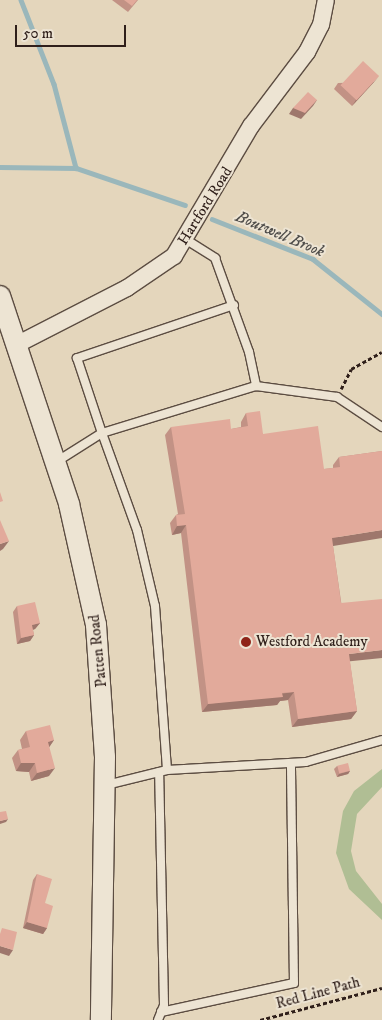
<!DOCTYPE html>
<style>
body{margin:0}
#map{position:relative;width:382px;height:1020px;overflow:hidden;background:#e4d6bc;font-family:"IM FELL DW Pica",serif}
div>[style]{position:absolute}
.green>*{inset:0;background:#b0be94}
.stream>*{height:4.5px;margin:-2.25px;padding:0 2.25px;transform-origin:2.25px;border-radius:2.25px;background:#9ab7bb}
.path>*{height:2.5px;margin-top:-1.25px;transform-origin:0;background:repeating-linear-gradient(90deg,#2f1f1a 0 4px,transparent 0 6.5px)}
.roads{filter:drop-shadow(1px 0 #5c4d42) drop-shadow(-1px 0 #5c4d42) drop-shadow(0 1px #5c4d42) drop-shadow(0 -1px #5c4d42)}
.service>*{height:8px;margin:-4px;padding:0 4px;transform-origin:4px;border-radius:4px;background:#ede4d3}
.minor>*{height:16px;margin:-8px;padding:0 8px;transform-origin:8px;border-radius:8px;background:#ede4d3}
.tertiary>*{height:20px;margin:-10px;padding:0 10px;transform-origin:10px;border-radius:10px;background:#ede4d3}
.wall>*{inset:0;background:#c29285}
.shaded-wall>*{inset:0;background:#9e776c}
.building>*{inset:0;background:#e2aa9b;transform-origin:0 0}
.dots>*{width:14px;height:14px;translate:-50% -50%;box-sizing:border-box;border:2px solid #ede4d3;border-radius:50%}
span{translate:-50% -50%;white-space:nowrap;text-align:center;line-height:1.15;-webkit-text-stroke:4px #ede4d3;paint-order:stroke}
.street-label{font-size:15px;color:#2f1f1a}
.poi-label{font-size:15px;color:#2f1f1a}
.left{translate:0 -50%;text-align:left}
.water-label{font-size:16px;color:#4f4d4a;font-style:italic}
.scale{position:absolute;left:15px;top:25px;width:111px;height:22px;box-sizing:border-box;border:2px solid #2f1f1a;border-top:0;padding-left:6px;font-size:15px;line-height:18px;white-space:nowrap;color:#2f1f1a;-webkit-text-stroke:4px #ede4d3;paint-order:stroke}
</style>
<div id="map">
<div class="green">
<i style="clip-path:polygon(382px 769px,382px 787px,357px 814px,351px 851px,356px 871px,382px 904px,382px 920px,349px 889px,336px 853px,343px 811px,354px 791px)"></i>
</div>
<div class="stream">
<i style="left:21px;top:0;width:90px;rotate:68.6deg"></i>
<i style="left:54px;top:84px;width:87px;rotate:75.3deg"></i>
<i style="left:0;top:167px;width:76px;rotate:0.8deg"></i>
<i style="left:76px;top:168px;width:115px;rotate:18.7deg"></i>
<i style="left:212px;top:219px;width:109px;rotate:21.6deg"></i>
<i style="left:313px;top:259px;width:88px;rotate:38.6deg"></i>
</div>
<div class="path">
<i style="left:341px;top:389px;width:22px;rotate:-63deg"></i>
<i style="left:351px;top:369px;width:35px;rotate:-29deg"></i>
<i style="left:260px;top:1020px;width:126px;rotate:-14.7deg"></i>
</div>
<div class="roads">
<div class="service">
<i style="left:185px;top:239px;width:36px;rotate:32deg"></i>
<i style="left:215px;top:258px;width:100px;rotate:70.1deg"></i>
<i style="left:249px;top:352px;width:35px;rotate:78deg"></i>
<i style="left:256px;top:386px;width:82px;rotate:7.7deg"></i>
<i style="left:337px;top:397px;width:54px;rotate:33.7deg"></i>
<i style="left:234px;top:305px;width:166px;rotate:161.3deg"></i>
<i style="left:77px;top:358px;width:79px;rotate:71.6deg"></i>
<i style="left:102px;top:433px;width:161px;rotate:-17deg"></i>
<i style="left:56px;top:462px;width:54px;rotate:-32.2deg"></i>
<i style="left:102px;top:433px;width:103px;rotate:70.2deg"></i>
<i style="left:137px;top:530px;width:78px;rotate:76.7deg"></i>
<i style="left:155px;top:606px;width:164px;rotate:85.8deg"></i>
<i style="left:167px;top:770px;width:63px;rotate:166.2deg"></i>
<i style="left:167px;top:770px;width:139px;rotate:-3.3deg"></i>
<i style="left:306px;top:762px;width:79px;rotate:-16.1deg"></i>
<i style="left:161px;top:1012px;width:136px;rotate:-12.3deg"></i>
<i style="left:294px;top:983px;width:220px;rotate:-90.8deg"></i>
<i style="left:158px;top:1020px;width:16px;rotate:-68deg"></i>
<i style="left:164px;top:1005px;width:233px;rotate:-91.2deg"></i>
</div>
<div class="minor">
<i style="left:16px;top:345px;width:125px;rotate:-27.2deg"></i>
<i style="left:127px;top:288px;width:57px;rotate:-34.2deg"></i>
<i style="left:174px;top:256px;width:151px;rotate:-59.4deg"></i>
<i style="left:251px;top:126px;width:93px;rotate:-52.9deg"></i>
<i style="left:307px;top:52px;width:30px;rotate:-63deg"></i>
<i style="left:321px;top:25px;width:25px;rotate:-79deg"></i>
</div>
<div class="tertiary">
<i style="left:0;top:296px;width:219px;rotate:71.6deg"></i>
<i style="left:69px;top:504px;width:124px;rotate:77.4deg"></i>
<i style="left:96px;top:625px;width:132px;rotate:86.1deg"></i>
<i style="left:105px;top:757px;width:263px;rotate:90.9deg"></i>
</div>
</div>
<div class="wall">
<i style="clip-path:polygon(112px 0,138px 0,128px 12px)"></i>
<i style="clip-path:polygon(374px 82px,352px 106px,334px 89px,338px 83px)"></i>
<i style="clip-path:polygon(246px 413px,263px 434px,324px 469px,333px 468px,333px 465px,339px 457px,382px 451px,333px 546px,357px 711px,351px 719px,292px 727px,288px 700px,280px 701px,277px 705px,202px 712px,181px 533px,172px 535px,170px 523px,176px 515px,178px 514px,165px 435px,171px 427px,231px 429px,241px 427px,241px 422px)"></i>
<i style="clip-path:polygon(17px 606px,40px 623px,35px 629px,33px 630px,34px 635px,30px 641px,17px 644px,13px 612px)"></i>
<i style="clip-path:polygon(26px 731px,54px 740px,49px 747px,49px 776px,31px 781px,29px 772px,16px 771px,12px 758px,18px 750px,22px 749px,20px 740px)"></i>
<i style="clip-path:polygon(337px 766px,350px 771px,348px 774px,337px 777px,334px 769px)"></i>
<i style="clip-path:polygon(37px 874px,45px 903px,47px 928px,43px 934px,23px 928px,33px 880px)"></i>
</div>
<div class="shaded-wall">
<i style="clip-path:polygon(379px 76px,374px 82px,352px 106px,356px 100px)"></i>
<i style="clip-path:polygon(317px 100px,313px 106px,301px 119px,289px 114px,293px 108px)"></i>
<i style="clip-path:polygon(186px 525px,181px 533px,172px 535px,177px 526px)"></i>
<i style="clip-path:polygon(382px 530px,382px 538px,327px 547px,332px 538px)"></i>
<i style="clip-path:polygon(9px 541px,3px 549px,0 551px,0 544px)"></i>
<i style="clip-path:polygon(40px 623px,35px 629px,28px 631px,32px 625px)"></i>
<i style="clip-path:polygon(34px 635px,30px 641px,17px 644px,21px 638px)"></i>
<i style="clip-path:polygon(382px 650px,382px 658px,343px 662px,349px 654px)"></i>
<i style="clip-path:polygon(294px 692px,288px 700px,280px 701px,277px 705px,202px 712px,208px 704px)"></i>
<i style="clip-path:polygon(357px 711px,351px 719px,292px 727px,298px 719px)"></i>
<i style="clip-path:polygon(54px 740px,48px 749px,48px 742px)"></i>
<i style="clip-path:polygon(21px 763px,35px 763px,29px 772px,16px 771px)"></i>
<i style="clip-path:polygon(55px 768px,49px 776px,31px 781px,37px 773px)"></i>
<i style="clip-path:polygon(350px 771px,348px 774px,337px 777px,339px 774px)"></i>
<i style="clip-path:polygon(8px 819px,6px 822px,0 824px,0 821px)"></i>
<i style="clip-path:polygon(27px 922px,47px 928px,43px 934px,23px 928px)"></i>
<i style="clip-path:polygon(0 946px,13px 950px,9px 956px,0 953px)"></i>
</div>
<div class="building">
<i style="clip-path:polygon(124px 0,137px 0,132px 6px)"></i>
<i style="left:363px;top:61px;width:22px;height:33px;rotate:43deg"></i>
<i style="clip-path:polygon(308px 92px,317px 100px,305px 113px,293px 108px)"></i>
<i style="clip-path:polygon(260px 411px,263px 434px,318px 426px,324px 469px,340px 467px,339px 457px,382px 451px,382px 530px,332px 538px,341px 603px,382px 599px,382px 650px,349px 654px,357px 711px,298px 719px,294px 692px,282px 693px,283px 697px,208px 704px,186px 525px,177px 526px,176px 515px,185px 514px,171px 427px,230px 419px,231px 429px,248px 426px,246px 413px)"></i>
<i style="clip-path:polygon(0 492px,3px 501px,0 502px)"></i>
<i style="clip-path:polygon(0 520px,9px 541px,0 544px)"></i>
<i style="clip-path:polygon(35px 602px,40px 623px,32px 625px,34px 635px,21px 638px,17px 606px)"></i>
<i style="clip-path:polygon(50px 725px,54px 740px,48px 742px,55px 768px,37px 773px,35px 763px,21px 763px,18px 750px,30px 747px,26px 731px)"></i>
<i style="left:348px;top:763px;width:8px;height:11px;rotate:76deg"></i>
<i style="clip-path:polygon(6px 811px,8px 819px,0 821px,0 812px)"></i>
<i style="clip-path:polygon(37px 874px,52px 879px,45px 903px,53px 906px,47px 928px,27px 922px)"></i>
<i style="clip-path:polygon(2px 928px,17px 932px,13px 950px,0 946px,0 934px)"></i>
</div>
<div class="dots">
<i style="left:246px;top:642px;background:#8f2418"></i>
</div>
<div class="street-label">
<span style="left:205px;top:206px;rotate:-58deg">Hartford Road</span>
<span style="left:98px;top:651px;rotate:-96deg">Patten Road</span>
<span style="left:318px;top:993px;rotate:-15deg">Red Line Path</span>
</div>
<div class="poi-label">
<span class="left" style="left:256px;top:642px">Westford Academy</span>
</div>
<div class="water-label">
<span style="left:280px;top:234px;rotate:23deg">Boutwell Brook</span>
</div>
<div class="scale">50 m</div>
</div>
